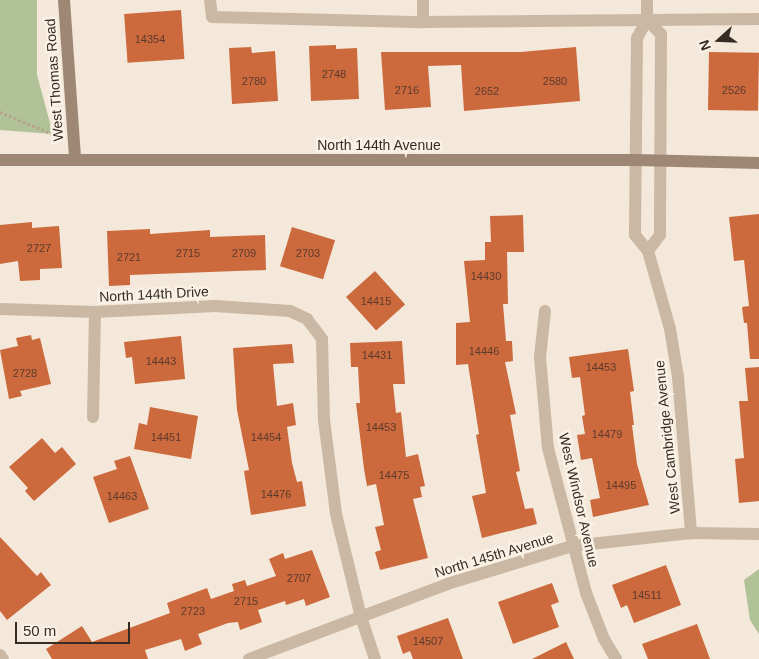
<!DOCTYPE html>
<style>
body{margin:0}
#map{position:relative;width:759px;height:659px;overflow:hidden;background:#f3e8d9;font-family:Arial,sans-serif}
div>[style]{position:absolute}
.green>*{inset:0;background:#b1c298}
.building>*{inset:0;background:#cc693d;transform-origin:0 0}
.path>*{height:2.5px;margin-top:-1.25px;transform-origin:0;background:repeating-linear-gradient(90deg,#b7a28e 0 2.5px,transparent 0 5px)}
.street>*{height:12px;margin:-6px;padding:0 6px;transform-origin:6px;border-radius:6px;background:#cbb8a4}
.secondary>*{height:12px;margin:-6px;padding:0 6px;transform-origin:6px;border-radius:6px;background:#9f8775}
span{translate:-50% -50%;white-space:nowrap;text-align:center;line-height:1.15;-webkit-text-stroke:5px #faf2e5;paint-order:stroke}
.number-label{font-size:11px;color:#5c3b2c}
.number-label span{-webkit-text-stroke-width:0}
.street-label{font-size:14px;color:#362c26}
.north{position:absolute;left:694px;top:15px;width:50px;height:50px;-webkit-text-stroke:4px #faf2e5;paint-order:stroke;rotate:250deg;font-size:14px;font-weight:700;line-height:20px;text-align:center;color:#362c26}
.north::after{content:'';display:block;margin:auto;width:18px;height:22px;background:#362c26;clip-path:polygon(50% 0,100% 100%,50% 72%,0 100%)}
.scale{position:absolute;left:15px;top:622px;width:115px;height:22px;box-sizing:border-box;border:2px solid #362c26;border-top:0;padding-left:6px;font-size:15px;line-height:18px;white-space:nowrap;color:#362c26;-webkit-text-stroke:4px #faf2e5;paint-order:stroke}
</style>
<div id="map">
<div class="green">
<i style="clip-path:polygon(0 0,37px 0,37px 75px,53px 134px,0 130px)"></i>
<i style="clip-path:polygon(759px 569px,759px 634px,750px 620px,744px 580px)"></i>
</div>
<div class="building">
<i style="left:181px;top:10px;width:49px;height:57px;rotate:86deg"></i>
<i style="clip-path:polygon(336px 45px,336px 49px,357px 48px,359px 99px,311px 101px,309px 46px)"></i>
<i style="clip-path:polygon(251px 47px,252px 53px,275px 51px,278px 101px,232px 104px,229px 48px)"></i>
<i style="clip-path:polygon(576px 47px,580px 101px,464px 111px,461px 65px,428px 66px,431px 107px,385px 110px,381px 52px,521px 52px)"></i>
<i style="left:709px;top:52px;width:50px;height:58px;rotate:1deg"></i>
<i style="clip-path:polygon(759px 214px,759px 359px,750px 359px,747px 323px,744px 323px,742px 307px,749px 306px,744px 260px,734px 261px,729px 217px)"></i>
<i style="clip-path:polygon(523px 215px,524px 252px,507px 252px,508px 304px,503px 304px,506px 341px,512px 341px,513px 361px,505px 362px,516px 414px,510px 415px,520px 471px,516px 472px,525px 509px,533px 508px,537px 524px,482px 538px,472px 496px,486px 493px,476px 435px,479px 434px,468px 364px,456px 365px,456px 323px,470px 322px,464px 261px,485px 260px,485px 242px,491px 242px,490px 216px)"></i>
<i style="clip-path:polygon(32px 222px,32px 228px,59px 226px,62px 268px,40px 269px,40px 280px,20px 281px,18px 261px,0 264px,0 225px)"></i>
<i style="left:292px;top:227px;width:45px;height:41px;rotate:17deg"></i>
<i style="clip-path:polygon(150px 229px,150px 234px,210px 230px,210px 237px,265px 235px,266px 270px,130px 275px,130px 285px,109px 286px,107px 231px)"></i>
<i style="left:375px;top:271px;width:45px;height:39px;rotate:48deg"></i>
<i style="clip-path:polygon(31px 335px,32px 340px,40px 338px,51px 384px,20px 391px,22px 396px,9px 399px,0 350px,18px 346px,16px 338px)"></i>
<i style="clip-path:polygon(181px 336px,185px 379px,135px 384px,132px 357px,126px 358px,124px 342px)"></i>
<i style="clip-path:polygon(402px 341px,405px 384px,393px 384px,396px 413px,401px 412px,406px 457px,418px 454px,425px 486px,420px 487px,422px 497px,413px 499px,428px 558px,380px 570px,375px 552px,381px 550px,375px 527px,384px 525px,376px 484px,367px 486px,364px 469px,356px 403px,360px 403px,358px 367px,351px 367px,350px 343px)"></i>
<i style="clip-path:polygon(292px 344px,294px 363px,273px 364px,277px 406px,293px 403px,296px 425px,287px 427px,292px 463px,297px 482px,302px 481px,306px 506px,251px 515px,244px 471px,249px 470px,237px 410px,233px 348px)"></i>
<i style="clip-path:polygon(628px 349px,634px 391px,630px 392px,634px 425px,632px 425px,637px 464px,649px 505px,593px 517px,590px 500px,600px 498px,592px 458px,581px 460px,577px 435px,585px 434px,582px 416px,585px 415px,580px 377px,572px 378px,569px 357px)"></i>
<i style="clip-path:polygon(759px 367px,759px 501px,739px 503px,735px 459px,744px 458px,739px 401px,748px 401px,745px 368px)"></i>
<i style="clip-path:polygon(150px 407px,198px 416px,191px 459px,134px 449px,139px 423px,147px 425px)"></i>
<i style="clip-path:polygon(42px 438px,55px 453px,62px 447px,76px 464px,34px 501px,25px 491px,28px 488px,9px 467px)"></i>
<i style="clip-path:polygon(130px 456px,149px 509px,109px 523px,93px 477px,117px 469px,114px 461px)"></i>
<i style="clip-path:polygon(0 537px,37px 576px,41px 572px,51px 585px,7px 620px,0 611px)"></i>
<i style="clip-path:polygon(312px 550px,330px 597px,306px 606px,304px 599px,286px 605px,285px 601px,258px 610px,262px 622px,240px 630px,238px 622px,228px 623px,198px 634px,202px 644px,185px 651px,181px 639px,145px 650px,148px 659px,52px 659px,46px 649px,82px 626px,92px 642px,170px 613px,167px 603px,207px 588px,211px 599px,234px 591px,232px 584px,245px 580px,247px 586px,276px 576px,269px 559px,283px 553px,285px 559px)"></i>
<i style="clip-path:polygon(666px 565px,681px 605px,634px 623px,627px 605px,621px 608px,612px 585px)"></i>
<i style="clip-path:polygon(552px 583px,559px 602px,551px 605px,559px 627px,513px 644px,498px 602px)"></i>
<i style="clip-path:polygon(448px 618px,463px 659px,413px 659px,410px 651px,403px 654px,397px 636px)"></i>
<i style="clip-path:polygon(697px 624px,710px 659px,648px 659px,642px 644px)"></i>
<i style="clip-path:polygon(566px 642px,574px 659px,532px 659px)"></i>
</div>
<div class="path">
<i style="left:0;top:112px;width:57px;rotate:22.5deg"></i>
<i style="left:53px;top:134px;width:9px;rotate:49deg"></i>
</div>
<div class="street">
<i style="left:210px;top:0;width:17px;rotate:83deg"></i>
<i style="left:212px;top:17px;width:211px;rotate:1.4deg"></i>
<i style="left:423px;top:22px;width:336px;rotate:-0.5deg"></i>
<i style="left:647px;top:0;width:20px;rotate:90deg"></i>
<i style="left:647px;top:20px;width:21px;rotate:119deg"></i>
<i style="left:637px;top:38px;width:197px;rotate:90.6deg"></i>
<i style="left:635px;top:235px;width:21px;rotate:51deg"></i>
<i style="left:648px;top:251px;width:81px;rotate:74.2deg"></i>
<i style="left:670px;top:329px;width:49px;rotate:80.5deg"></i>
<i style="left:678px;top:377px;width:157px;rotate:85.2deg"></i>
<i style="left:647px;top:20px;width:20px;rotate:45deg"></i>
<i style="left:661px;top:34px;width:201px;rotate:90.3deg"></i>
<i style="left:660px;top:235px;width:20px;rotate:127deg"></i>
<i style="left:423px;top:22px;width:22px;rotate:-90deg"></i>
<i style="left:0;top:309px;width:95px;rotate:1.8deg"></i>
<i style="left:95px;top:312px;width:120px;rotate:-2.9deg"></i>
<i style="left:215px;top:306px;width:75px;rotate:3.8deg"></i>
<i style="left:290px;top:311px;width:19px;rotate:25deg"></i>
<i style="left:307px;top:319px;width:25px;rotate:53deg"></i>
<i style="left:322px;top:339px;width:81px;rotate:88.6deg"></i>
<i style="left:324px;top:420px;width:95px;rotate:82.7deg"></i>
<i style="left:336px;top:514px;width:106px;rotate:76.4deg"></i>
<i style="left:361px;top:617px;width:44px;rotate:71.6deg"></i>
<i style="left:545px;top:311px;width:46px;rotate:96.2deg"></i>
<i style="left:540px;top:357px;width:91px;rotate:85deg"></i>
<i style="left:548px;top:448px;width:150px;rotate:75.3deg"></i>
<i style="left:586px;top:593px;width:49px;rotate:68.6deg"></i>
<i style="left:604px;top:639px;width:23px;rotate:59deg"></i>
<i style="left:93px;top:417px;width:105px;rotate:-88.9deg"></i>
<i style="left:0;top:655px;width:5px;rotate:53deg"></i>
<i style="left:249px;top:659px;width:212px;rotate:-20.7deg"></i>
<i style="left:447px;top:584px;width:131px;rotate:-16.9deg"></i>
<i style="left:572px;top:546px;width:120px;rotate:-6.2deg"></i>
<i style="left:691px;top:533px;width:68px;rotate:0.8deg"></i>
</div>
<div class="secondary">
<i style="left:64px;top:0;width:159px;rotate:86deg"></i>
<i style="left:0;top:160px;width:636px"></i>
<i style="left:636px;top:160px;width:123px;rotate:1.4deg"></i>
</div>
<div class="number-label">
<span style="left:150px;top:39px">14354</span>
<span style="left:334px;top:74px">2748</span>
<span style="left:254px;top:81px">2780</span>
<span style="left:555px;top:81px">2580</span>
<span style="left:407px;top:90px">2716</span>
<span style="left:734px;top:90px">2526</span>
<span style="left:487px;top:91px">2652</span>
<span style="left:39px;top:248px">2727</span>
<span style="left:188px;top:253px">2715</span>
<span style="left:244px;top:253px">2709</span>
<span style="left:308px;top:253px">2703</span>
<span style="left:129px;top:257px">2721</span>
<span style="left:486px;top:276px">14430</span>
<span style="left:376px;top:301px">14415</span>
<span style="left:484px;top:351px">14446</span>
<span style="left:377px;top:355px">14431</span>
<span style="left:161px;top:361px">14443</span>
<span style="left:601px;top:367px">14453</span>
<span style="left:25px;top:373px">2728</span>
<span style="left:381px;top:427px">14453</span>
<span style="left:607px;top:434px">14479</span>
<span style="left:166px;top:437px">14451</span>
<span style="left:266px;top:437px">14454</span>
<span style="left:394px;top:475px">14475</span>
<span style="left:621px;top:485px">14495</span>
<span style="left:276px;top:494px">14476</span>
<span style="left:122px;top:496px">14463</span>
<span style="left:299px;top:578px">2707</span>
<span style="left:647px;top:595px">14511</span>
<span style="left:246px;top:601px">2715</span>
<span style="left:193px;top:611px">2723</span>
<span style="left:428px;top:641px">14507</span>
</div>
<div class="street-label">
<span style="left:54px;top:80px;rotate:-94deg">West Thomas Road</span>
<span style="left:379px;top:145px">North 144th Avenue</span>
<span style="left:154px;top:294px;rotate:-3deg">North 144th Drive</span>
<span style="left:667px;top:437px;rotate:-96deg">West Cambridge Avenue</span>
<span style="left:579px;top:500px;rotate:77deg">West Windsor Avenue</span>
<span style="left:494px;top:555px;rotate:-17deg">North 145th Avenue</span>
</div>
<div class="north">N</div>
<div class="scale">50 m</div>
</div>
